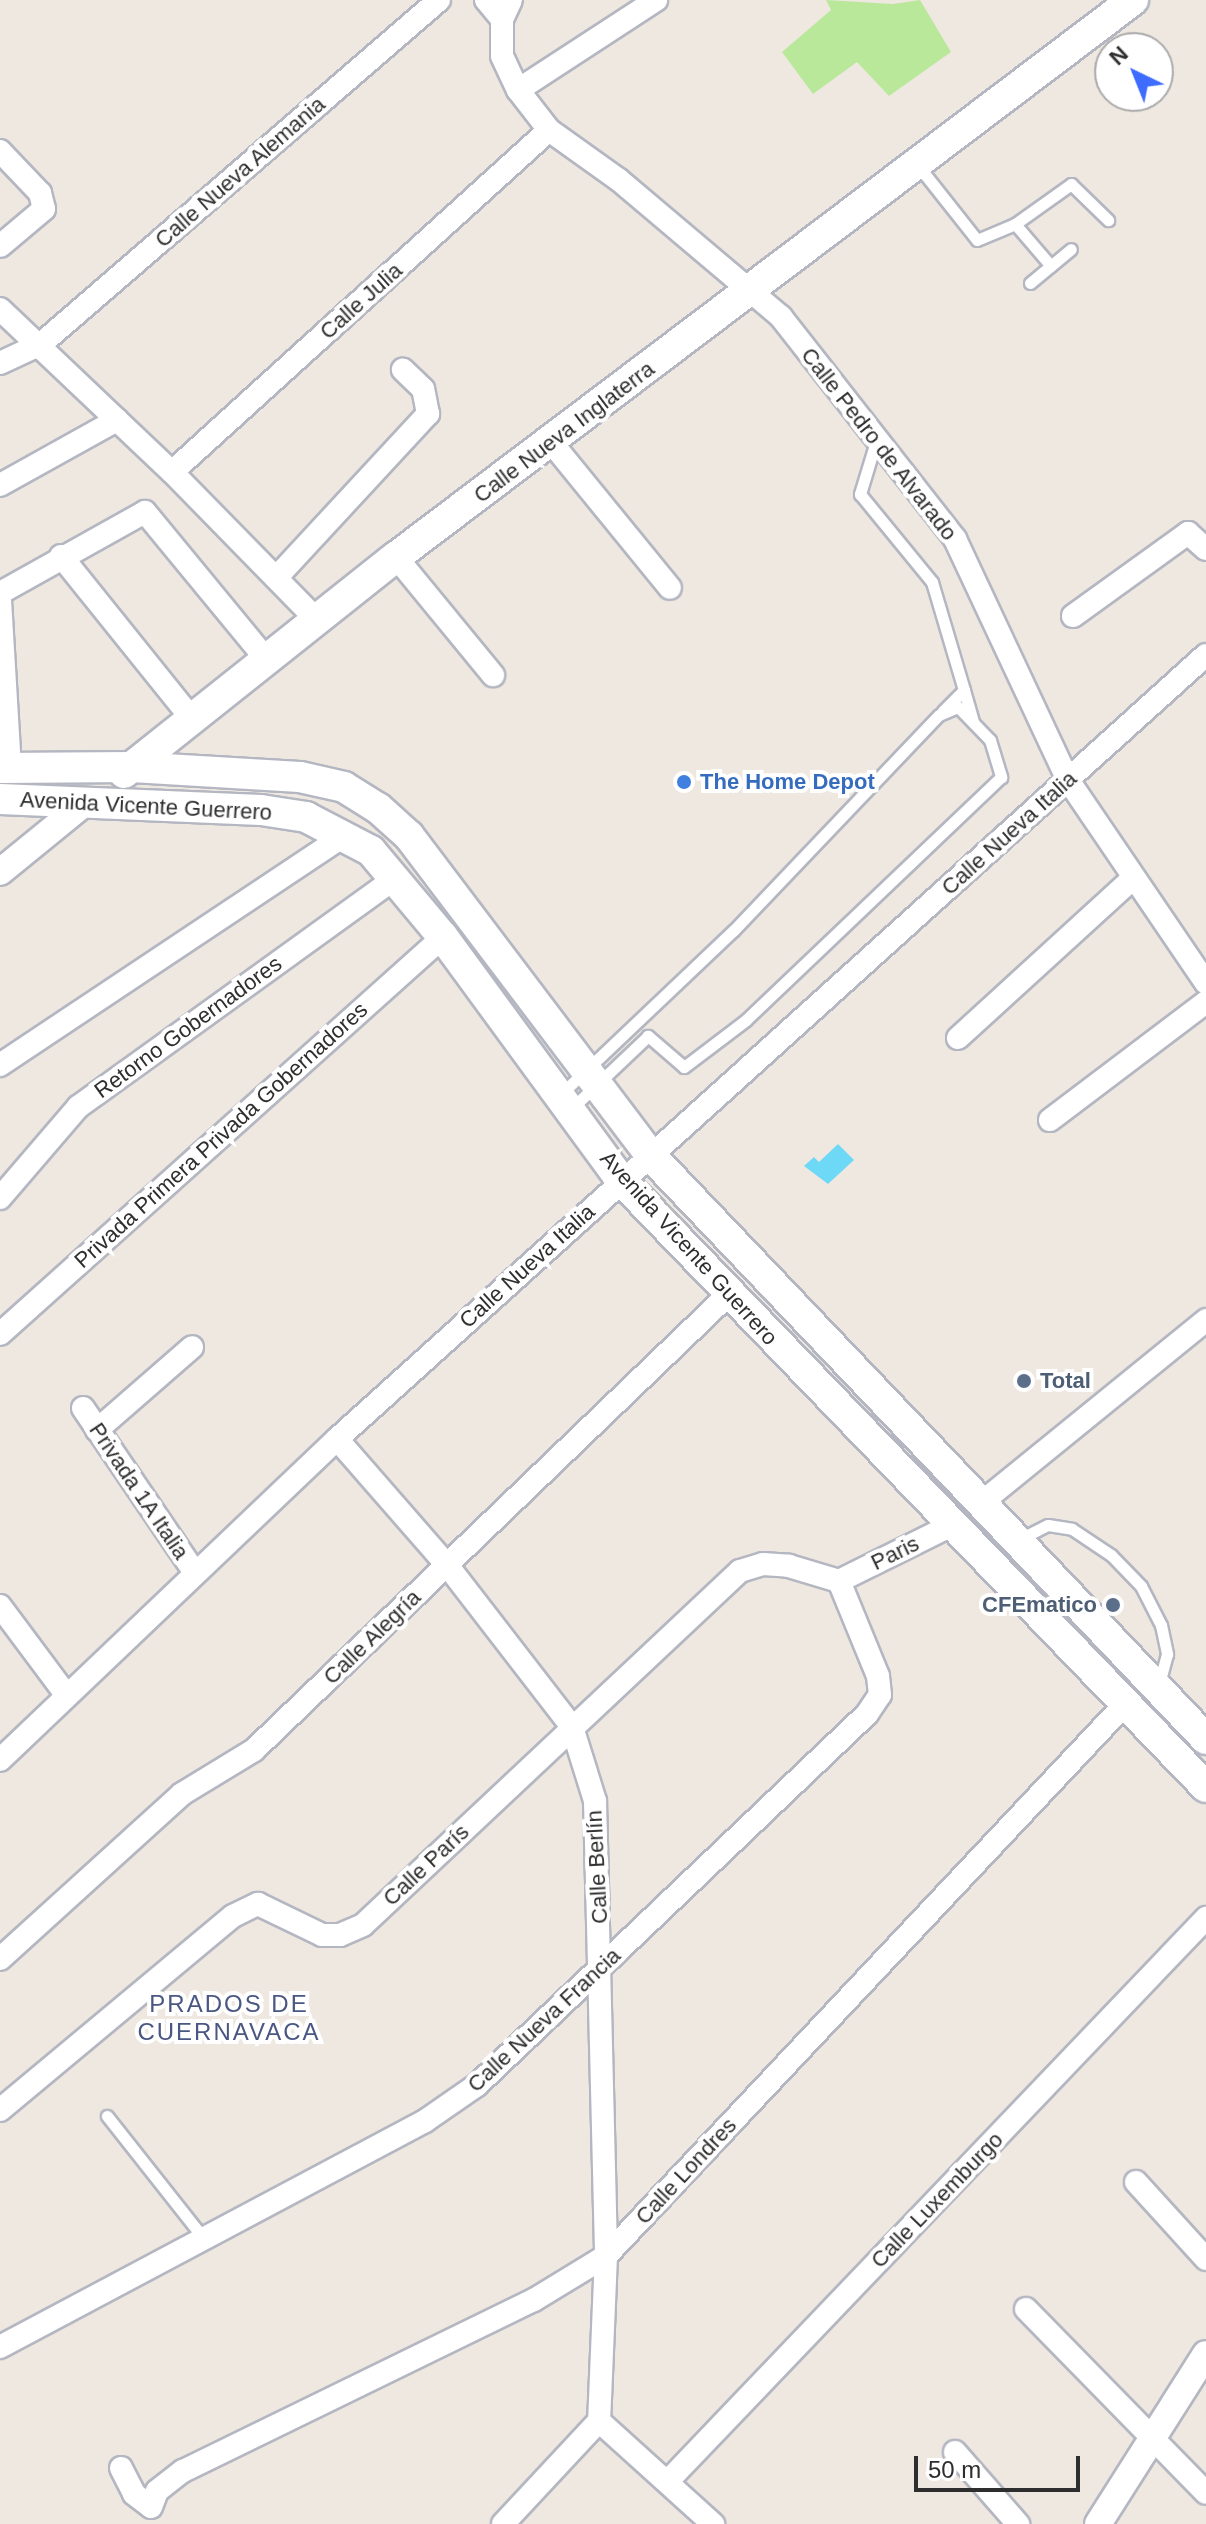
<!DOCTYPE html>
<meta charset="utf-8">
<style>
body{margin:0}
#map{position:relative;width:1206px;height:2524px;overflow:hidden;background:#efe8e0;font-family:Arial,sans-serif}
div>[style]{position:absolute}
.green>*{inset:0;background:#b9e89a}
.water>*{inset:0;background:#6ed9f6}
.roads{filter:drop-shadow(2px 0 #b4b7c1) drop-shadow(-2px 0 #b4b7c1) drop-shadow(0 2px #b4b7c1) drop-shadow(0 -2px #b4b7c1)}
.service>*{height:11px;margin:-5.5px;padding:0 5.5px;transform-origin:5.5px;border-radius:5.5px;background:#fff}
.minor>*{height:22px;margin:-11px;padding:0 11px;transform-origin:11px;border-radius:11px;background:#fff}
.tertiary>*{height:26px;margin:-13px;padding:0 13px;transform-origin:13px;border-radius:13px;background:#fff}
.secondary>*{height:30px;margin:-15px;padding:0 15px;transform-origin:15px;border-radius:15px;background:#fff}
.dots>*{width:22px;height:22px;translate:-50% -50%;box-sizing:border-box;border:4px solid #fff;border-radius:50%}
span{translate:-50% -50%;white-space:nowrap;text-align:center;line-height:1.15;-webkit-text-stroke:8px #fff;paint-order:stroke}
.street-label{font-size:22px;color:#2e2e2e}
.shop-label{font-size:22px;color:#366cbe;font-weight:700}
.left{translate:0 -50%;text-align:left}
.service-label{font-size:22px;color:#4e5e75;font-weight:700}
.right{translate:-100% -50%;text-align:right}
.neighbourhood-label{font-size:24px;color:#4a5782;letter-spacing:2px}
.north{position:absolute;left:1094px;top:32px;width:80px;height:80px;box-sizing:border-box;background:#fff;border:2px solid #ababab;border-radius:50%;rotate:317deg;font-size:22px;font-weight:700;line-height:32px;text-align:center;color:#2e2e2e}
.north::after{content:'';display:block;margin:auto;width:28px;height:36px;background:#3d6cff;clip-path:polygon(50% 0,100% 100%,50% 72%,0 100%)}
.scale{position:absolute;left:914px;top:2456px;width:166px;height:36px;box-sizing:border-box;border:4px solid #2e2e2e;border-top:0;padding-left:10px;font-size:24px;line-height:28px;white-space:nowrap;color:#2e2e2e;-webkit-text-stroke:6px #fff;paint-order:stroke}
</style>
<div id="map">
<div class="green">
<i style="clip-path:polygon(826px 0,893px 4px,920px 0,951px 52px,889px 96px,857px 62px,813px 94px,782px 52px,831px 10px)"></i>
</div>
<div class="water">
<i style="clip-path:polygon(838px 1144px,854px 1160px,828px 1184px,804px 1166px,814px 1157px,819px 1162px)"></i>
</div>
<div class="roads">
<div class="service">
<i style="left:916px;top:163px;width:98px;rotate:51.6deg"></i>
<i style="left:977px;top:240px;width:41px;rotate:-22.8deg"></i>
<i style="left:1015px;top:224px;width:69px;rotate:-35.5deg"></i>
<i style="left:1071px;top:184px;width:52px;rotate:44.2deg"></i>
<i style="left:1015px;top:224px;width:55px;rotate:49.4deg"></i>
<i style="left:1030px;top:283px;width:53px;rotate:-39.7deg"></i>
<i style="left:877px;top:438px;width:59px;rotate:106.9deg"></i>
<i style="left:860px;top:494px;width:114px;rotate:50.7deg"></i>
<i style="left:932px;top:582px;width:113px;rotate:73.5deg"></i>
<i style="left:964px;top:690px;width:30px;rotate:135deg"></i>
<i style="left:964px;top:690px;width:33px;rotate:74deg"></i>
<i style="left:561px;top:1094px;width:237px;rotate:-43.5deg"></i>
<i style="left:733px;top:931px;width:298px;rotate:-46.4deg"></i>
<i style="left:939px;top:715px;width:21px;rotate:-23deg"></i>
<i style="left:958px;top:707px;width:46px;rotate:45.9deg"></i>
<i style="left:990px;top:740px;width:39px;rotate:73deg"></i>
<i style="left:1001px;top:777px;width:352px;rotate:136.4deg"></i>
<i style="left:746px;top:1020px;width:78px;rotate:142.8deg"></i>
<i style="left:684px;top:1067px;width:48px;rotate:-139.3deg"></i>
<i style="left:648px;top:1036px;width:108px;rotate:136.5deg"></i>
<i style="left:1020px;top:1539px;width:31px;rotate:-27deg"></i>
<i style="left:1048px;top:1525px;width:24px;rotate:9deg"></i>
<i style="left:1072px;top:1529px;width:47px;rotate:33.7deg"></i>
<i style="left:1111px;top:1555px;width:43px;rotate:45.9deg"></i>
<i style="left:1141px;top:1586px;width:44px;rotate:62.9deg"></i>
<i style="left:1161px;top:1625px;width:30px;rotate:78deg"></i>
<i style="left:1167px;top:1654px;width:31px;rotate:105deg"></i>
<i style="left:107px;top:2116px;width:157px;rotate:51.7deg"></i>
</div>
<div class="minor">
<i style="left:486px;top:0;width:25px;rotate:50deg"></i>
<i style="left:511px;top:0;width:21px;rotate:115deg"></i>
<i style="left:502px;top:19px;width:37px;rotate:90deg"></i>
<i style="left:502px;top:56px;width:38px;rotate:65deg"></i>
<i style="left:518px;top:90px;width:51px;rotate:52.2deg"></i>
<i style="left:549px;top:130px;width:86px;rotate:35.5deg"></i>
<i style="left:619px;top:180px;width:212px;rotate:40.2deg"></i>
<i style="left:781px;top:317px;width:282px;rotate:51.9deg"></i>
<i style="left:955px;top:539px;width:266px;rotate:64.9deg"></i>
<i style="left:1068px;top:780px;width:245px;rotate:55.8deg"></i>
<i style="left:518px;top:90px;width:165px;rotate:-33.1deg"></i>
<i style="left:0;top:151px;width:58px;rotate:46.4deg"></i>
<i style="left:40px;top:193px;width:16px;rotate:76deg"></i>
<i style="left:44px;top:209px;width:57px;rotate:139.9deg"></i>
<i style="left:0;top:309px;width:237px;rotate:43.5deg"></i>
<i style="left:172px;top:472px;width:207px;rotate:45.6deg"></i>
<i style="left:0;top:363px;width:45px;rotate:-24.9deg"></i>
<i style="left:41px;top:344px;width:526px;rotate:-40.84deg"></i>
<i style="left:551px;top:442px;width:188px;rotate:50.8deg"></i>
<i style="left:172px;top:472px;width:509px;rotate:-42.21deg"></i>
<i style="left:0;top:485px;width:134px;rotate:-29.1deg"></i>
<i style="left:61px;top:556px;width:209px;rotate:51.2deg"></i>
<i style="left:396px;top:557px;width:153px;rotate:50.6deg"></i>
<i style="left:276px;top:578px;width:224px;rotate:-47.2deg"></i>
<i style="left:428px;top:414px;width:25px;rotate:-101deg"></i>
<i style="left:423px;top:389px;width:28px;rotate:-136deg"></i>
<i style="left:0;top:593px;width:166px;rotate:-29.2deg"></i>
<i style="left:145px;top:512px;width:192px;rotate:50.5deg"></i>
<i style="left:0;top:600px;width:168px;rotate:86.6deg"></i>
<i style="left:1073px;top:616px;width:142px;rotate:-35.8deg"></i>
<i style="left:1188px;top:533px;width:24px;rotate:42deg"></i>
<i style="left:958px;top:1038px;width:236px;rotate:-42.4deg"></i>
<i style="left:0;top:1065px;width:416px;rotate:-33.7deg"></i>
<i style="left:1050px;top:1120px;width:196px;rotate:-37.1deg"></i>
<i style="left:0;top:1198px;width:120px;rotate:-49.4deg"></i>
<i style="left:78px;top:1107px;width:392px;rotate:-35.8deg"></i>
<i style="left:0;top:1334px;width:595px;rotate:-41.87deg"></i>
<i style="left:83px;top:1408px;width:199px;rotate:55.8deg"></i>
<i style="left:97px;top:1430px;width:126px;rotate:-41.1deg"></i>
<i style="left:337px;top:1439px;width:167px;rotate:48.9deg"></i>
<i style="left:447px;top:1565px;width:205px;rotate:52.3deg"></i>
<i style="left:572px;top:1727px;width:77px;rotate:72.7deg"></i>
<i style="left:595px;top:1801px;width:455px;rotate:88.6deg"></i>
<i style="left:606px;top:2256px;width:165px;rotate:92.4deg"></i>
<i style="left:981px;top:1503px;width:290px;rotate:-39.1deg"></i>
<i style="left:839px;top:1581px;width:126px;rotate:-26.4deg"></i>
<i style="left:0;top:1606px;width:112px;rotate:53.3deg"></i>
<i style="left:0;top:1760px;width:465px;rotate:-43.6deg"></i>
<i style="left:337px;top:1439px;width:1170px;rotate:-42.06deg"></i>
<i style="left:0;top:1959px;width:246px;rotate:-42.2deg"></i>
<i style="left:182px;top:1794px;width:84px;rotate:-31.4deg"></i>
<i style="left:254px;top:1750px;width:657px;rotate:-43.83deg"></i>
<i style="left:0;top:2110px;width:303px;rotate:-39.8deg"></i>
<i style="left:233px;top:1916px;width:28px;rotate:-26deg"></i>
<i style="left:258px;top:1904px;width:71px;rotate:25.8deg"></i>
<i style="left:322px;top:1935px;width:18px"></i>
<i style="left:340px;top:1935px;width:25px;rotate:-23deg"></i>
<i style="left:363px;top:1925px;width:517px;rotate:-43.2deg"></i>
<i style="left:740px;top:1571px;width:24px;rotate:-17deg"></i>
<i style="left:763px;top:1564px;width:26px;rotate:4deg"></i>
<i style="left:789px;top:1566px;width:52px;rotate:16.7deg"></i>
<i style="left:1136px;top:2182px;width:104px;rotate:47.7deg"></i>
<i style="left:1026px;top:2309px;width:257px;rotate:45.6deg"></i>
<i style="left:0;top:2347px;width:481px;rotate:-28deg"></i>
<i style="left:425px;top:2121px;width:63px;rotate:-34.7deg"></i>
<i style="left:477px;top:2085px;width:538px;rotate:-43.57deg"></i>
<i style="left:867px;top:1714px;width:23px;rotate:-56deg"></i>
<i style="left:880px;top:1695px;width:19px;rotate:-96deg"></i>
<i style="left:878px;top:1676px;width:103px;rotate:-112.3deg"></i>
<i style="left:599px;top:2421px;width:154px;rotate:42.1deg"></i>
<i style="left:955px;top:2452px;width:96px;rotate:48.8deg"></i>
<i style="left:121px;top:2468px;width:29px;rotate:63deg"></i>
<i style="left:134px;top:2494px;width:21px;rotate:37deg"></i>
<i style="left:668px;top:2481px;width:779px;rotate:-46.3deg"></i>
<i style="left:151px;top:2507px;width:17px;rotate:-69deg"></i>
<i style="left:157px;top:2491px;width:33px;rotate:-38deg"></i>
<i style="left:183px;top:2471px;width:390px;rotate:-26deg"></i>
<i style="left:534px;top:2300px;width:84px;rotate:-31.4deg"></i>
<i style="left:606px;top:2256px;width:758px;rotate:-46.76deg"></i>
<i style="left:503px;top:2524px;width:141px;rotate:-47deg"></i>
</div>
<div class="tertiary">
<i style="left:0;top:872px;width:112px;rotate:-39.2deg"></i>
<i style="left:1098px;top:2524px;width:201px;rotate:-57.6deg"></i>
</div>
<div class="secondary">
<i style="left:0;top:768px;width:132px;rotate:-0.4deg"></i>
<i style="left:132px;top:767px;width:168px;rotate:3.4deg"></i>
<i style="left:300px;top:777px;width:45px;rotate:12.8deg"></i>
<i style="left:344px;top:787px;width:40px;rotate:32deg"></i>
<i style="left:378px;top:808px;width:42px;rotate:42.1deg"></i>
<i style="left:409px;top:836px;width:401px;rotate:52.9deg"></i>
<i style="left:651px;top:1156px;width:805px;rotate:46.41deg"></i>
<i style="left:124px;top:773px;width:347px;rotate:-38.5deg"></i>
<i style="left:396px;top:557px;width:924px;rotate:-37.08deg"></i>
<i style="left:0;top:799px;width:261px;rotate:2.4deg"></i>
<i style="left:261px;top:810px;width:46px;rotate:8.8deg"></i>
<i style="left:306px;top:817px;width:73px;rotate:27.6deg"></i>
<i style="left:371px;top:851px;width:112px;rotate:50.1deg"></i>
<i style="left:443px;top:937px;width:301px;rotate:53.8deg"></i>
<i style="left:621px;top:1180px;width:843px;rotate:46.06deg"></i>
</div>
</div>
<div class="dots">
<i style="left:684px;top:782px;background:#3f7fe0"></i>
<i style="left:1024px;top:1381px;background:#5c6f8a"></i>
<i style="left:1113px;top:1605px;background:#5c6f8a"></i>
</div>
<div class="street-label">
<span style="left:240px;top:172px;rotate:-41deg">Calle Nueva Alemania</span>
<span style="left:361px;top:301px;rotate:-42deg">Calle Julia</span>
<span style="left:564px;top:432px;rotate:-37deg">Calle Nueva Inglaterra</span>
<span style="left:879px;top:444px;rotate:52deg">Calle Pedro de Alvarado</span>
<span style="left:146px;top:806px;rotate:3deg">Avenida Vicente Guerrero</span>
<span style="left:1009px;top:833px;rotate:-42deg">Calle Nueva Italia</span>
<span style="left:188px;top:1027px;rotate:-36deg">Retorno Gobernadores</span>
<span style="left:221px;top:1135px;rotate:-42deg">Privada Primera Privada Gobernadores</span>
<span style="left:689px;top:1248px;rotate:48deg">Avenida Vicente Guerrero</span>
<span style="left:527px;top:1266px;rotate:-42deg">Calle Nueva Italia</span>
<span style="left:139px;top:1491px;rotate:56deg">Privada 1A Italia</span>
<span style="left:895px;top:1553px;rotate:-26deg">Paris</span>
<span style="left:372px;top:1637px;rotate:-44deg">Calle Alegría</span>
<span style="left:426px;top:1865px;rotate:-43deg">Calle París</span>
<span style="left:597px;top:1867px;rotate:-93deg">Calle Berlín</span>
<span style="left:544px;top:2020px;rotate:-43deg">Calle Nueva Francia</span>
<span style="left:686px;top:2171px;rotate:-47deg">Calle Londres</span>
<span style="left:937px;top:2200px;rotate:-46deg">Calle Luxemburgo</span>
</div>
<div class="shop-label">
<span class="left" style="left:700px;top:782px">The Home Depot</span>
</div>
<div class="service-label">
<span class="left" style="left:1040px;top:1381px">Total</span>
<span class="right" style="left:1097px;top:1605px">CFEmatico</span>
</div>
<div class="neighbourhood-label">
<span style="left:229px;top:2018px">PRADOS DE<br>CUERNAVACA</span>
</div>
<div class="north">N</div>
<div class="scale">50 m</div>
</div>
